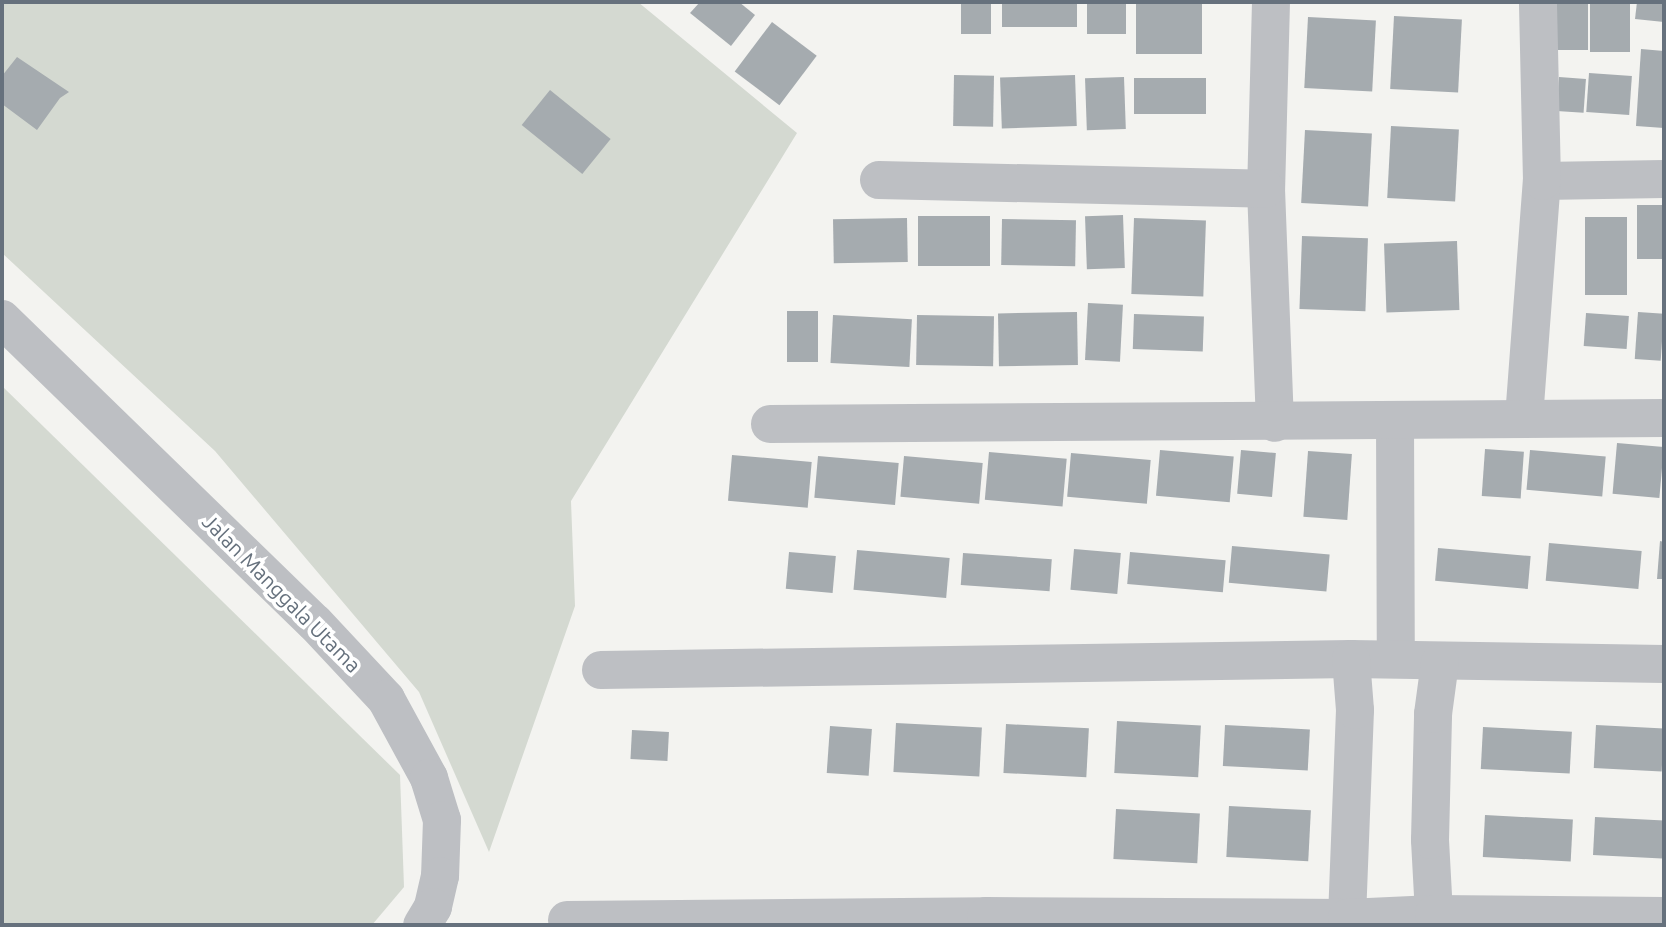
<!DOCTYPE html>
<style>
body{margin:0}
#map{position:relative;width:1666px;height:927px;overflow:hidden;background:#f3f3f0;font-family:Ubuntu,sans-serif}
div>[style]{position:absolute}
.green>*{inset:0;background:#d4d9d1}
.building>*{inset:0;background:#a5abaf;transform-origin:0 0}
.minor>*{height:38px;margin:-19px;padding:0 19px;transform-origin:19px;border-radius:19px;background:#bdbfc3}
span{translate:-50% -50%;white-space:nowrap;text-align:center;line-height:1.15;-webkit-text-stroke:7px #fff;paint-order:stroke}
.street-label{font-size:21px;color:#66717d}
.frame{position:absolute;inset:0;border:4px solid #66717d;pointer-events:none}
</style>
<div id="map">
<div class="green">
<i style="clip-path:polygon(2px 2px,638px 2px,797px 133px,571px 501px,575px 606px,489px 852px,419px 692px,215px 451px,2px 253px)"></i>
<i style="clip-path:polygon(2px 386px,400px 775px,404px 887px,372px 925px,2px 925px)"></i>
</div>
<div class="building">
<i style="clip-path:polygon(700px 2px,739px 2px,755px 15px,731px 46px,690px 13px)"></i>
<i style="left:961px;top:2px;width:30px;height:32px"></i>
<i style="left:1002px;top:2px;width:75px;height:25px"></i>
<i style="left:1087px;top:2px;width:39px;height:32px"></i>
<i style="left:1136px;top:2px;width:66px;height:52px"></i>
<i style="left:1557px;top:2px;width:31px;height:48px"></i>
<i style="left:1590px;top:2px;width:40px;height:50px"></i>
<i style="clip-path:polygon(1637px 2px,1664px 2px,1664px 22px,1635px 19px)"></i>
<i style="left:1394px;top:16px;width:68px;height:73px;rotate:3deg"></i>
<i style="left:1308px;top:17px;width:68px;height:71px;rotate:3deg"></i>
<i style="left:772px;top:22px;width:56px;height:62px;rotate:37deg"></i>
<i style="clip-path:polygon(1641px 49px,1664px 51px,1664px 128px,1636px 126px)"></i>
<i style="clip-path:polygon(17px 57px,69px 92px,60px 98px,37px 130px,2px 104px,2px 76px)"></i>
<i style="left:1589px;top:73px;width:43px;height:39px;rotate:4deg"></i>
<i style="left:954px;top:75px;width:40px;height:51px;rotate:1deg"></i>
<i style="left:1075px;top:75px;width:51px;height:75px;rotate:88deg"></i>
<i style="left:1124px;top:77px;width:52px;height:39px;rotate:88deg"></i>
<i style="left:1559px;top:77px;width:27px;height:34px;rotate:4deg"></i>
<i style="left:1134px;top:78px;width:72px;height:36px"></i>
<i style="left:550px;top:90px;width:78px;height:45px;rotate:39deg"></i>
<i style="left:1391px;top:126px;width:68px;height:72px;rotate:3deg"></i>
<i style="left:1305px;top:130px;width:67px;height:73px;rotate:3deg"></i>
<i style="left:1664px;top:205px;width:54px;height:27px;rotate:90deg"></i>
<i style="left:1123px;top:215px;width:53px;height:38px;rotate:88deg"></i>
<i style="left:918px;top:216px;width:72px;height:50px"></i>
<i style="left:1585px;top:217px;width:42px;height:78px"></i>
<i style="left:907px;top:218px;width:44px;height:74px;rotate:89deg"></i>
<i style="left:1134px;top:218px;width:72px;height:76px;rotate:2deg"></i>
<i style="left:1002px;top:219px;width:74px;height:46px;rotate:1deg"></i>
<i style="left:1302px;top:236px;width:66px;height:73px;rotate:2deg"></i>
<i style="left:1457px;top:241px;width:69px;height:73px;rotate:88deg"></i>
<i style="left:1088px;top:303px;width:35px;height:57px;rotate:3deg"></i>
<i style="left:787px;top:311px;width:31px;height:51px"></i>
<i style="left:1077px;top:312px;width:53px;height:79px;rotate:89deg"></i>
<i style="left:1638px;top:312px;width:26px;height:47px;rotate:4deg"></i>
<i style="left:1586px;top:313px;width:43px;height:33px;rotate:4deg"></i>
<i style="left:1134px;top:314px;width:70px;height:35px;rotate:2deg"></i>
<i style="left:833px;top:315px;width:79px;height:48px;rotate:3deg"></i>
<i style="left:917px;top:315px;width:77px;height:50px;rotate:1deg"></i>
<i style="left:1617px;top:443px;width:47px;height:51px;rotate:5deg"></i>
<i style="left:1485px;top:449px;width:39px;height:47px;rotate:4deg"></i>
<i style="left:1160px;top:450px;width:74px;height:46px;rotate:5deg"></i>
<i style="left:1241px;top:450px;width:35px;height:44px;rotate:5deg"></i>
<i style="left:1530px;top:450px;width:76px;height:40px;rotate:5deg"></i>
<i style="left:1308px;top:451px;width:44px;height:66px;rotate:4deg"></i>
<i style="left:989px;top:452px;width:78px;height:48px;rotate:5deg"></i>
<i style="left:1071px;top:453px;width:80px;height:44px;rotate:5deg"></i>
<i style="left:732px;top:455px;width:80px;height:46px;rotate:5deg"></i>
<i style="left:818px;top:456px;width:81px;height:42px;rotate:5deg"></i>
<i style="left:904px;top:456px;width:79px;height:41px;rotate:5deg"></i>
<i style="clip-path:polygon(1660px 541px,1664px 542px,1664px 579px,1657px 579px)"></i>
<i style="left:1549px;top:543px;width:93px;height:38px;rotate:5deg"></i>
<i style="left:1232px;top:546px;width:98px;height:37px;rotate:5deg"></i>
<i style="left:1438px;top:548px;width:93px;height:33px;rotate:5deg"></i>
<i style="left:1074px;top:549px;width:47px;height:41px;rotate:5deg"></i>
<i style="left:857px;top:550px;width:93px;height:40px;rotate:5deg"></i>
<i style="left:789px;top:552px;width:47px;height:37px;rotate:5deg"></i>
<i style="left:1130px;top:552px;width:96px;height:32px;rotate:5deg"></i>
<i style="left:963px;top:553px;width:89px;height:32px;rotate:4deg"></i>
<i style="left:1117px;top:721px;width:84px;height:52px;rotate:3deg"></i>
<i style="left:896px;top:723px;width:86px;height:49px;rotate:3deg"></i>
<i style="left:1006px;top:724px;width:83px;height:49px;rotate:3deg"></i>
<i style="left:1225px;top:725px;width:85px;height:41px;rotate:3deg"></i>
<i style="left:1596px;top:725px;width:68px;height:43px;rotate:3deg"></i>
<i style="left:830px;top:726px;width:42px;height:47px;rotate:4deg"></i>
<i style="left:1483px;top:727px;width:89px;height:42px;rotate:3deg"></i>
<i style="left:632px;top:730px;width:37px;height:29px;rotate:3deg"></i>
<i style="left:1229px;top:806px;width:82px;height:51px;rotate:3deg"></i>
<i style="left:1116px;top:809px;width:84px;height:50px;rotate:3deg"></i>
<i style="left:1485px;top:815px;width:88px;height:42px;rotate:3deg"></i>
<i style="left:1595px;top:817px;width:69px;height:38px;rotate:3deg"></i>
</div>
<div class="minor">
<i style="left:1271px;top:2px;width:187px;rotate:91.5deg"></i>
<i style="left:1266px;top:189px;width:234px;rotate:87.8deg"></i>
<i style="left:879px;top:180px;width:387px;rotate:1.3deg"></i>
<i style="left:1542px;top:181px;width:122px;rotate:-0.9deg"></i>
<i style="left:2px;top:319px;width:436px;rotate:44.2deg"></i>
<i style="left:315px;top:623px;width:104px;rotate:46.9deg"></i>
<i style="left:386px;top:699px;width:90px;rotate:61.4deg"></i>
<i style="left:429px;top:778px;width:44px;rotate:72.8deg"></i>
<i style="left:442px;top:820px;width:56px;rotate:92deg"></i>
<i style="left:440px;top:876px;width:32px;rotate:103deg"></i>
<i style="left:433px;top:907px;width:21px;rotate:121deg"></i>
<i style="left:1524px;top:418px;width:238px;rotate:-85.7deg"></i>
<i style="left:1542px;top:181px;width:179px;rotate:-91.3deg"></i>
<i style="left:1395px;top:420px;width:239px;rotate:89.8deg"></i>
<i style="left:770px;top:424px;width:894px;rotate:-0.38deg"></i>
<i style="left:601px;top:670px;width:750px;rotate:-0.84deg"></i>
<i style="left:1351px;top:659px;width:313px;rotate:0.9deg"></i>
<i style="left:1434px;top:914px;width:74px;rotate:-93.1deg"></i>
<i style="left:1430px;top:840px;width:126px;rotate:-88.6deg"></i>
<i style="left:1433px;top:714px;width:52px;rotate:-82.3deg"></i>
<i style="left:1347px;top:918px;width:208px;rotate:-87.8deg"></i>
<i style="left:1355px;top:710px;width:51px;rotate:-94.5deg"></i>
<i style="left:567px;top:920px;width:419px;rotate:-0.5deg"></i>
<i style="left:986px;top:916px;width:361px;rotate:0.3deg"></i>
<i style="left:1347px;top:918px;width:87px;rotate:-2.6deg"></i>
<i style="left:1434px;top:914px;width:230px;rotate:0.5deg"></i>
</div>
<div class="street-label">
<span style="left:282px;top:593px;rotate:45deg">Jalan Manggala Utama</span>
</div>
<div class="frame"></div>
</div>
